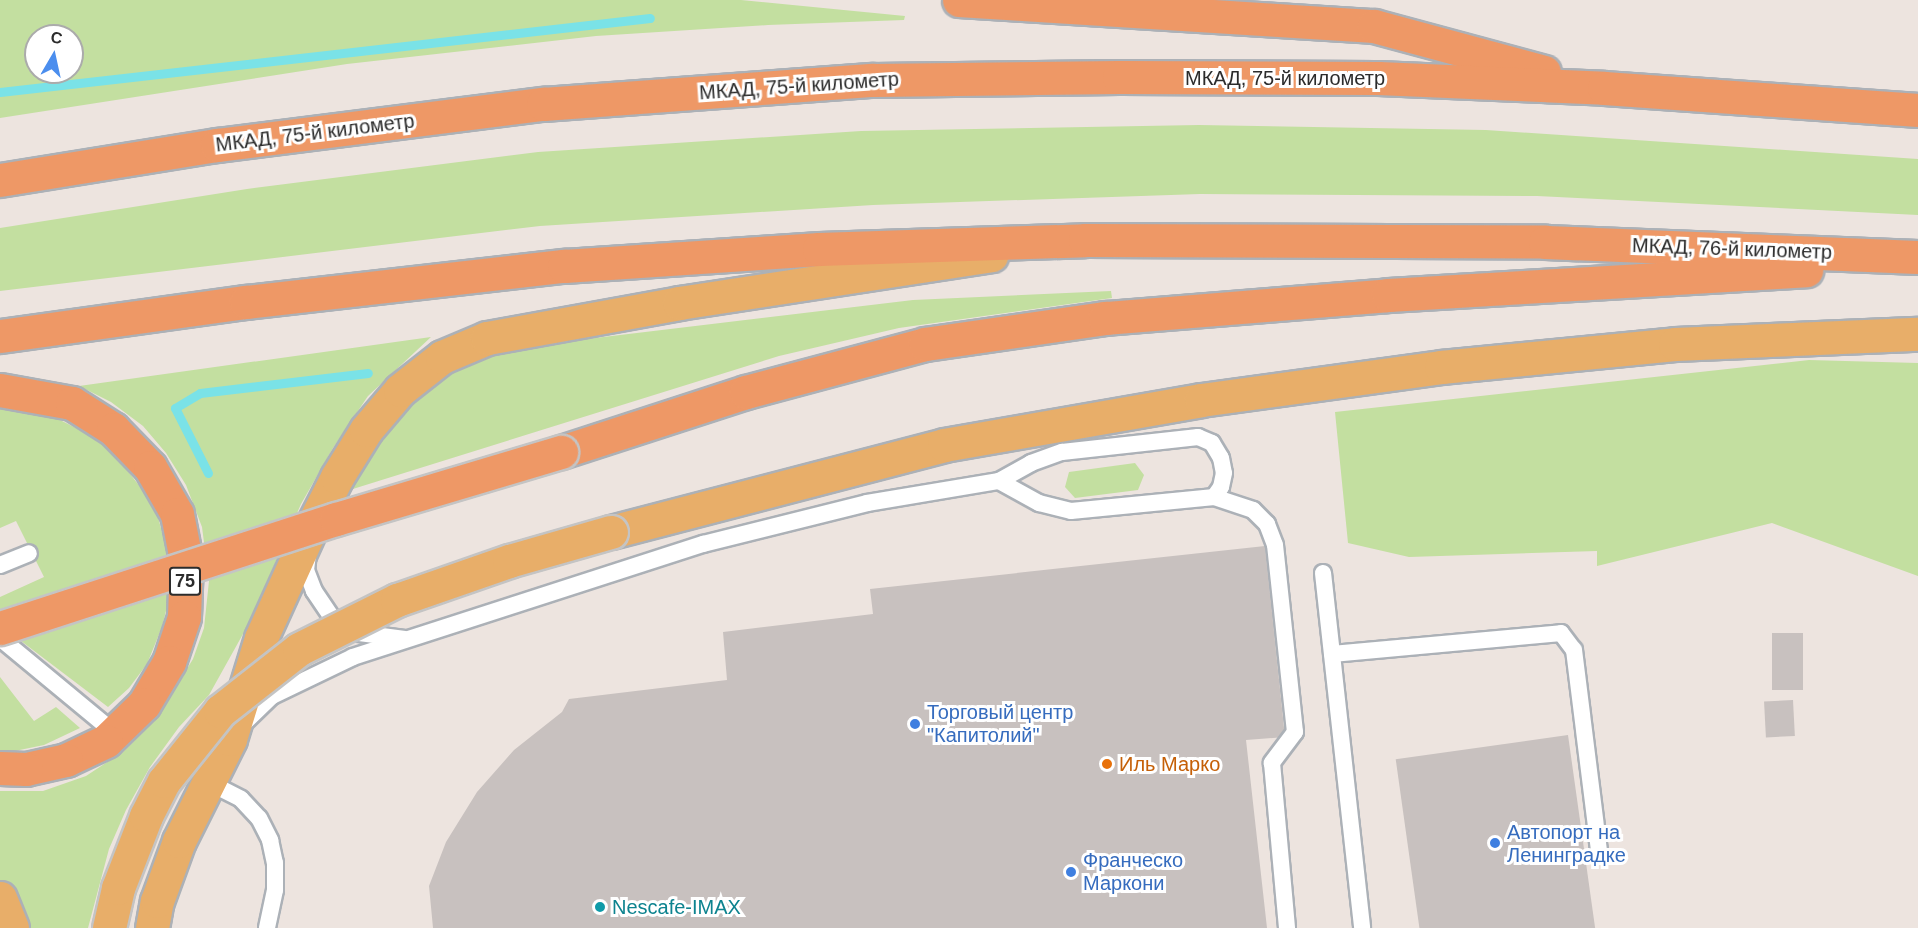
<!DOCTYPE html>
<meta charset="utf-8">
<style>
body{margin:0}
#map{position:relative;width:1918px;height:928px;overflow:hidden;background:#ede4df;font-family:Arial,sans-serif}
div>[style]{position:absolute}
.green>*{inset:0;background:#c3dfa0}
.stream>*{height:9px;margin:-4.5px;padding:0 4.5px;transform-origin:4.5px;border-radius:4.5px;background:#7ae2e7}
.building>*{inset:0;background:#c8c1bf;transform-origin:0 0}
.roads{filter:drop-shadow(2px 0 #acb1b7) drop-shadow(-2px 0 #acb1b7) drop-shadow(0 2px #acb1b7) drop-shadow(0 -2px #acb1b7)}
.service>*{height:16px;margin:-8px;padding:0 8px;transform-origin:8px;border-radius:8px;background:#fff}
.primary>*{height:33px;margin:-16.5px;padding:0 16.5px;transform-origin:16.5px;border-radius:16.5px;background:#e8ae69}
.trunk>*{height:33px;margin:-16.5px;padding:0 16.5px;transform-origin:16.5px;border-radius:16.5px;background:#ee9866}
.bridges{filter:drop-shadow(2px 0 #c4c4c4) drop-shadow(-2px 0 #c4c4c4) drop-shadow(0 2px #c4c4c4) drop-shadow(0 -2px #c4c4c4)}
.primary-bridge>*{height:33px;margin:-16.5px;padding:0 16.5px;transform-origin:16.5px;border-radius:16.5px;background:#e8ae69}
.trunk-bridge>*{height:33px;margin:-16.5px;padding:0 16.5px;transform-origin:16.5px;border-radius:16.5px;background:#ee9866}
.dots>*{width:16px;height:16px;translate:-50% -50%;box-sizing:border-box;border:3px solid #fff;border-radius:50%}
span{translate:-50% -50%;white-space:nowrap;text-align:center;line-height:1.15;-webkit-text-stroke:6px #fff;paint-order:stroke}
.shield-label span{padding:2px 4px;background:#fff;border:2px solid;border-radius:4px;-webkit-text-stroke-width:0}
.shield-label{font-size:18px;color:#2c2c2c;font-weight:700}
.street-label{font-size:20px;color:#2c2c2c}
.shop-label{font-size:20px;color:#366cbe}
.left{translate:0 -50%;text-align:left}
.food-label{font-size:20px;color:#c56008}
.culture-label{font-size:20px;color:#0d838f}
.north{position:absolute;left:24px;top:24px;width:60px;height:60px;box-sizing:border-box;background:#fff;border:2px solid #ababab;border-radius:50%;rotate:9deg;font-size:16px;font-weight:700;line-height:24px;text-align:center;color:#2c2c2c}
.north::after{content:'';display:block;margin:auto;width:21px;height:27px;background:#4b8eee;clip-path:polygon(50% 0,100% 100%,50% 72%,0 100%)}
</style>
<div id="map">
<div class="green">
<i style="clip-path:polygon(evenodd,0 0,741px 0,905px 16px,904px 20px,768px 25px,596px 36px,347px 64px,0 118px,0 0,36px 36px,72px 36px,72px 72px,36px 72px,36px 36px)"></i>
<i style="clip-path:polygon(1199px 125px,1486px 130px,1918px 159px,1918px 215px,1537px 196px,1200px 194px,873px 205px,540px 226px,0 291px,0 228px,247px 189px,538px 152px,861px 131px)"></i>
<i style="clip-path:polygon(1111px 291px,1112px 298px,899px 328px,779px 356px,340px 493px,376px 435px,423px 388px,464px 363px,520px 347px,913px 300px)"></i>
<i style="clip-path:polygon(431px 337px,368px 396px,333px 448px,301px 504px,248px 625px,209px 695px,179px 727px,150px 767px,126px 810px,109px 849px,88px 928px,0 928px,0 791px,43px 791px,86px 776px,124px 751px,149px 726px,170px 696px,193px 659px,204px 628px,209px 581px,202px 527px,186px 485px,166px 453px,143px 426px,111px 402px,79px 386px)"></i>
<i style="clip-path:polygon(1809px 360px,1918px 363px,1918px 576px,1772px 523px,1597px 566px,1597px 551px,1409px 557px,1348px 543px,1335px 412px)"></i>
<i style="clip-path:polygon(0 404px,56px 418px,88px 434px,113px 452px,155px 506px,166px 547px,170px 583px,168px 603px,162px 627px,147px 664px,129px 688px,108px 707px,0 625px,0 597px,44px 577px,16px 521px,0 528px)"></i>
<i style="clip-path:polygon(1135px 463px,1144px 475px,1138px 490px,1075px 498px,1065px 487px,1069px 472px)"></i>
<i style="clip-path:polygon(0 677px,34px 721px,56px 707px,80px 728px,44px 745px,0 754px)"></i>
</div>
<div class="stream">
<i style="left:0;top:92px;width:654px;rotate:-6.49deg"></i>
<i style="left:208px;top:473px;width:73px;rotate:-116.9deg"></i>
<i style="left:175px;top:408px;width:29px;rotate:-31deg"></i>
<i style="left:200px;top:393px;width:169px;rotate:-6.8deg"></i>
</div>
<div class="building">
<i style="clip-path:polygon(1265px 546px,1285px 737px,1246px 740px,1267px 928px,433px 928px,429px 886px,446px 842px,477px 792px,514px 750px,562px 712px,569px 699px,727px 680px,723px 632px,873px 614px,870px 589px)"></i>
<i style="left:1772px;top:633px;width:31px;height:57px"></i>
<i style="left:1793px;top:700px;width:36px;height:29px;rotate:87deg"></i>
<i style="left:1568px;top:735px;width:195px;height:174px;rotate:82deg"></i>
</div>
<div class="roads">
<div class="service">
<i style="left:999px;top:481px;width:46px;rotate:28.8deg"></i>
<i style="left:1039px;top:503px;width:33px;rotate:14deg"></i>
<i style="left:1071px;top:511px;width:144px;rotate:-5.6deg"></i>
<i style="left:1214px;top:497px;width:41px;rotate:18.4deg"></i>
<i style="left:1253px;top:510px;width:20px;rotate:45deg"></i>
<i style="left:1267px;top:524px;width:22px;rotate:69deg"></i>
<i style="left:1275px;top:545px;width:188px;rotate:83.9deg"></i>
<i style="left:1295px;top:732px;width:39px;rotate:127deg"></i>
<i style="left:1272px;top:763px;width:166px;rotate:84.8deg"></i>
<i style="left:308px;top:554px;width:16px;rotate:97deg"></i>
<i style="left:306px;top:570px;width:22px;rotate:69deg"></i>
<i style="left:314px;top:591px;width:32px;rotate:56deg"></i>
<i style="left:332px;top:618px;width:31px;rotate:29deg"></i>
<i style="left:359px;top:633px;width:46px;rotate:7.4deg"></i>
<i style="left:0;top:565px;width:31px;rotate:-22deg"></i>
<i style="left:1323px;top:573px;width:357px;rotate:83.7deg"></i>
<i style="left:0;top:638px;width:149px;rotate:39.6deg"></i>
<i style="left:1332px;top:654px;width:230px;rotate:-5.2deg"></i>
<i style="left:1561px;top:633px;width:21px;rotate:53deg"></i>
<i style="left:1574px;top:650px;width:203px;rotate:82.9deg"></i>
<i style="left:242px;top:725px;width:42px;rotate:-44deg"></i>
<i style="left:272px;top:696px;width:90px;rotate:-25.7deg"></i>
<i style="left:353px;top:657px;width:368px;rotate:-17.9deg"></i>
<i style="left:703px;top:544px;width:169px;rotate:-14deg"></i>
<i style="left:867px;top:503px;width:134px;rotate:-9.5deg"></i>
<i style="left:999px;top:481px;width:37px;rotate:-29deg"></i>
<i style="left:1031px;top:463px;width:33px;rotate:-20deg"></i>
<i style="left:1062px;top:452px;width:137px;rotate:-6.3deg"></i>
<i style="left:1198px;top:437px;width:15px;rotate:23deg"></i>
<i style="left:1212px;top:443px;width:17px;rotate:59deg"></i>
<i style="left:1221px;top:458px;width:15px;rotate:79deg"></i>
<i style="left:1224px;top:473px;width:14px;rotate:102deg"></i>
<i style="left:1221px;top:487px;width:12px;rotate:125deg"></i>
<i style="left:206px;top:781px;width:39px;rotate:27deg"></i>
<i style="left:241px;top:799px;width:26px;rotate:47deg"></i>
<i style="left:259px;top:818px;width:25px;rotate:63deg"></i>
<i style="left:270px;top:840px;width:24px;rotate:78deg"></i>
<i style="left:275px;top:863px;width:27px;rotate:90deg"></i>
<i style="left:275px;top:890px;width:39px;rotate:102deg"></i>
</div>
<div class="primary">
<i style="left:611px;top:532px;width:344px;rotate:-14.6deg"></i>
<i style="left:944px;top:445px;width:261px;rotate:-9.9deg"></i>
<i style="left:1201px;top:400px;width:242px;rotate:-7.8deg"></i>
<i style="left:1441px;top:367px;width:235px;rotate:-5.6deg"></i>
<i style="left:1675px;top:344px;width:243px;rotate:-2.4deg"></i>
<i style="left:0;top:898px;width:32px;rotate:68deg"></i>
<i style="left:152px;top:928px;width:27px;rotate:-80deg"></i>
<i style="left:157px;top:901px;width:64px;rotate:-69.9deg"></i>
<i style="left:179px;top:841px;width:114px;rotate:-63.4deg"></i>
<i style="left:230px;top:739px;width:106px;rotate:-72.9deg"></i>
<i style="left:261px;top:638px;width:119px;rotate:-65.6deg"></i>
<i style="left:310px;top:530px;width:59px;rotate:-63deg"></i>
<i style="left:337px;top:477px;width:55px;rotate:-58.3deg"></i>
<i style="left:366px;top:430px;width:52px;rotate:-49.6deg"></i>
<i style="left:400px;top:390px;width:53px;rotate:-38.2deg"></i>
<i style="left:442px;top:357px;width:49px;rotate:-22.9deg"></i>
<i style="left:487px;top:338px;width:195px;rotate:-10.3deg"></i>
<i style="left:679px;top:303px;width:316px;rotate:-8.7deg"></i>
</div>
<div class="trunk">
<i style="left:959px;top:0;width:416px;rotate:3.6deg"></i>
<i style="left:1374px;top:26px;width:176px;rotate:15.1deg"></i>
<i style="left:0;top:180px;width:220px;rotate:-9.2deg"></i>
<i style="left:217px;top:145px;width:329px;rotate:-7.2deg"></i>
<i style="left:543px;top:104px;width:331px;rotate:-4.2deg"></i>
<i style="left:873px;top:80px;width:246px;rotate:-0.7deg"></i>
<i style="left:1119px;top:77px;width:259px;rotate:0.2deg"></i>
<i style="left:1378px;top:78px;width:226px;rotate:2.5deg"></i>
<i style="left:1604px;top:88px;width:315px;rotate:4deg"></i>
<i style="left:0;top:336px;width:248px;rotate:-7.9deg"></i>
<i style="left:246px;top:302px;width:320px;rotate:-6.5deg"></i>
<i style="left:564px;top:266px;width:256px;rotate:-3.8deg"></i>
<i style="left:819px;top:249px;width:266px;rotate:-1.9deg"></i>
<i style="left:1085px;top:240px;width:460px;rotate:0.2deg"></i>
<i style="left:1545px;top:242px;width:373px;rotate:2.3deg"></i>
<i style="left:0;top:390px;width:73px;rotate:10.2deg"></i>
<i style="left:72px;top:403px;width:49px;rotate:32.4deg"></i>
<i style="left:113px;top:429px;width:53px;rotate:45.8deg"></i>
<i style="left:150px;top:467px;width:54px;rotate:60.1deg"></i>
<i style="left:177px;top:514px;width:47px;rotate:78.9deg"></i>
<i style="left:186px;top:560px;width:57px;rotate:92deg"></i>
<i style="left:184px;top:617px;width:47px;rotate:108.4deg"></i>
<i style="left:169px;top:662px;width:49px;rotate:120.8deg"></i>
<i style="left:144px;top:704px;width:53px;rotate:135.8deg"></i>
<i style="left:106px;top:741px;width:44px;rotate:154.6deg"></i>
<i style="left:66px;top:760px;width:41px;rotate:167.3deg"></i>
<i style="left:26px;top:769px;width:26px;rotate:-178deg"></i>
<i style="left:561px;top:452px;width:194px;rotate:-18deg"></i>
<i style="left:746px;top:392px;width:185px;rotate:-15deg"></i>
<i style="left:925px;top:344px;width:182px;rotate:-8.2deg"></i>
<i style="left:1105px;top:318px;width:284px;rotate:-4.6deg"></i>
<i style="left:1388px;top:295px;width:419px;rotate:-3.4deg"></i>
</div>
</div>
<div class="bridges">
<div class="primary-bridge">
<i style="left:109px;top:928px;width:41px;rotate:-77.3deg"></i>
<i style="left:118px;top:888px;width:77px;rotate:-68.7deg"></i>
<i style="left:146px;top:816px;width:39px;rotate:-63deg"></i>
<i style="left:164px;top:781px;width:90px;rotate:-51.3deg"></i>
<i style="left:220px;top:711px;width:100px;rotate:-38.1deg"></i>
<i style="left:299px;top:649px;width:110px;rotate:-26.6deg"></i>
<i style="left:397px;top:600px;width:119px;rotate:-19.2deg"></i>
<i style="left:509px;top:561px;width:106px;rotate:-15.9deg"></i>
</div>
<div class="trunk-bridge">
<i style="left:0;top:628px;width:353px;rotate:-18deg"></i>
<i style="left:336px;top:519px;width:235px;rotate:-16.6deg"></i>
</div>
</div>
<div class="dots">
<i style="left:915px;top:724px;background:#3f7fe0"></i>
<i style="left:1107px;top:764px;background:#e8710a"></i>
<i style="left:1495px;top:843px;background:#3f7fe0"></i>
<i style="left:1071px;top:872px;background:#3f7fe0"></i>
<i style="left:600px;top:907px;background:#0f9aa8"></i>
</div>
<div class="shield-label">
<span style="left:185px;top:581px">75</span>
</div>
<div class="street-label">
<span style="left:1285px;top:78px">МКАД, 75-й километр</span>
<span style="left:799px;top:86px;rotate:-4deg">МКАД, 75-й километр</span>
<span style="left:315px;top:133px;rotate:-7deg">МКАД, 75-й километр</span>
<span style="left:1732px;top:249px;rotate:2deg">МКАД, 76-й километр</span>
</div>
<div class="shop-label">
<span class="left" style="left:927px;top:724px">Торговый центр<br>"Капитолий"</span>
<span class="left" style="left:1507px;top:844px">Автопорт на<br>Ленинградке</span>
<span class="left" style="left:1083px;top:872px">Франческо<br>Маркони</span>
</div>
<div class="food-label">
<span class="left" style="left:1119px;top:764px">Иль Марко</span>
</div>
<div class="culture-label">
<span class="left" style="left:612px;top:907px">Nescafe-IMAX</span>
</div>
<div class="north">С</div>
</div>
